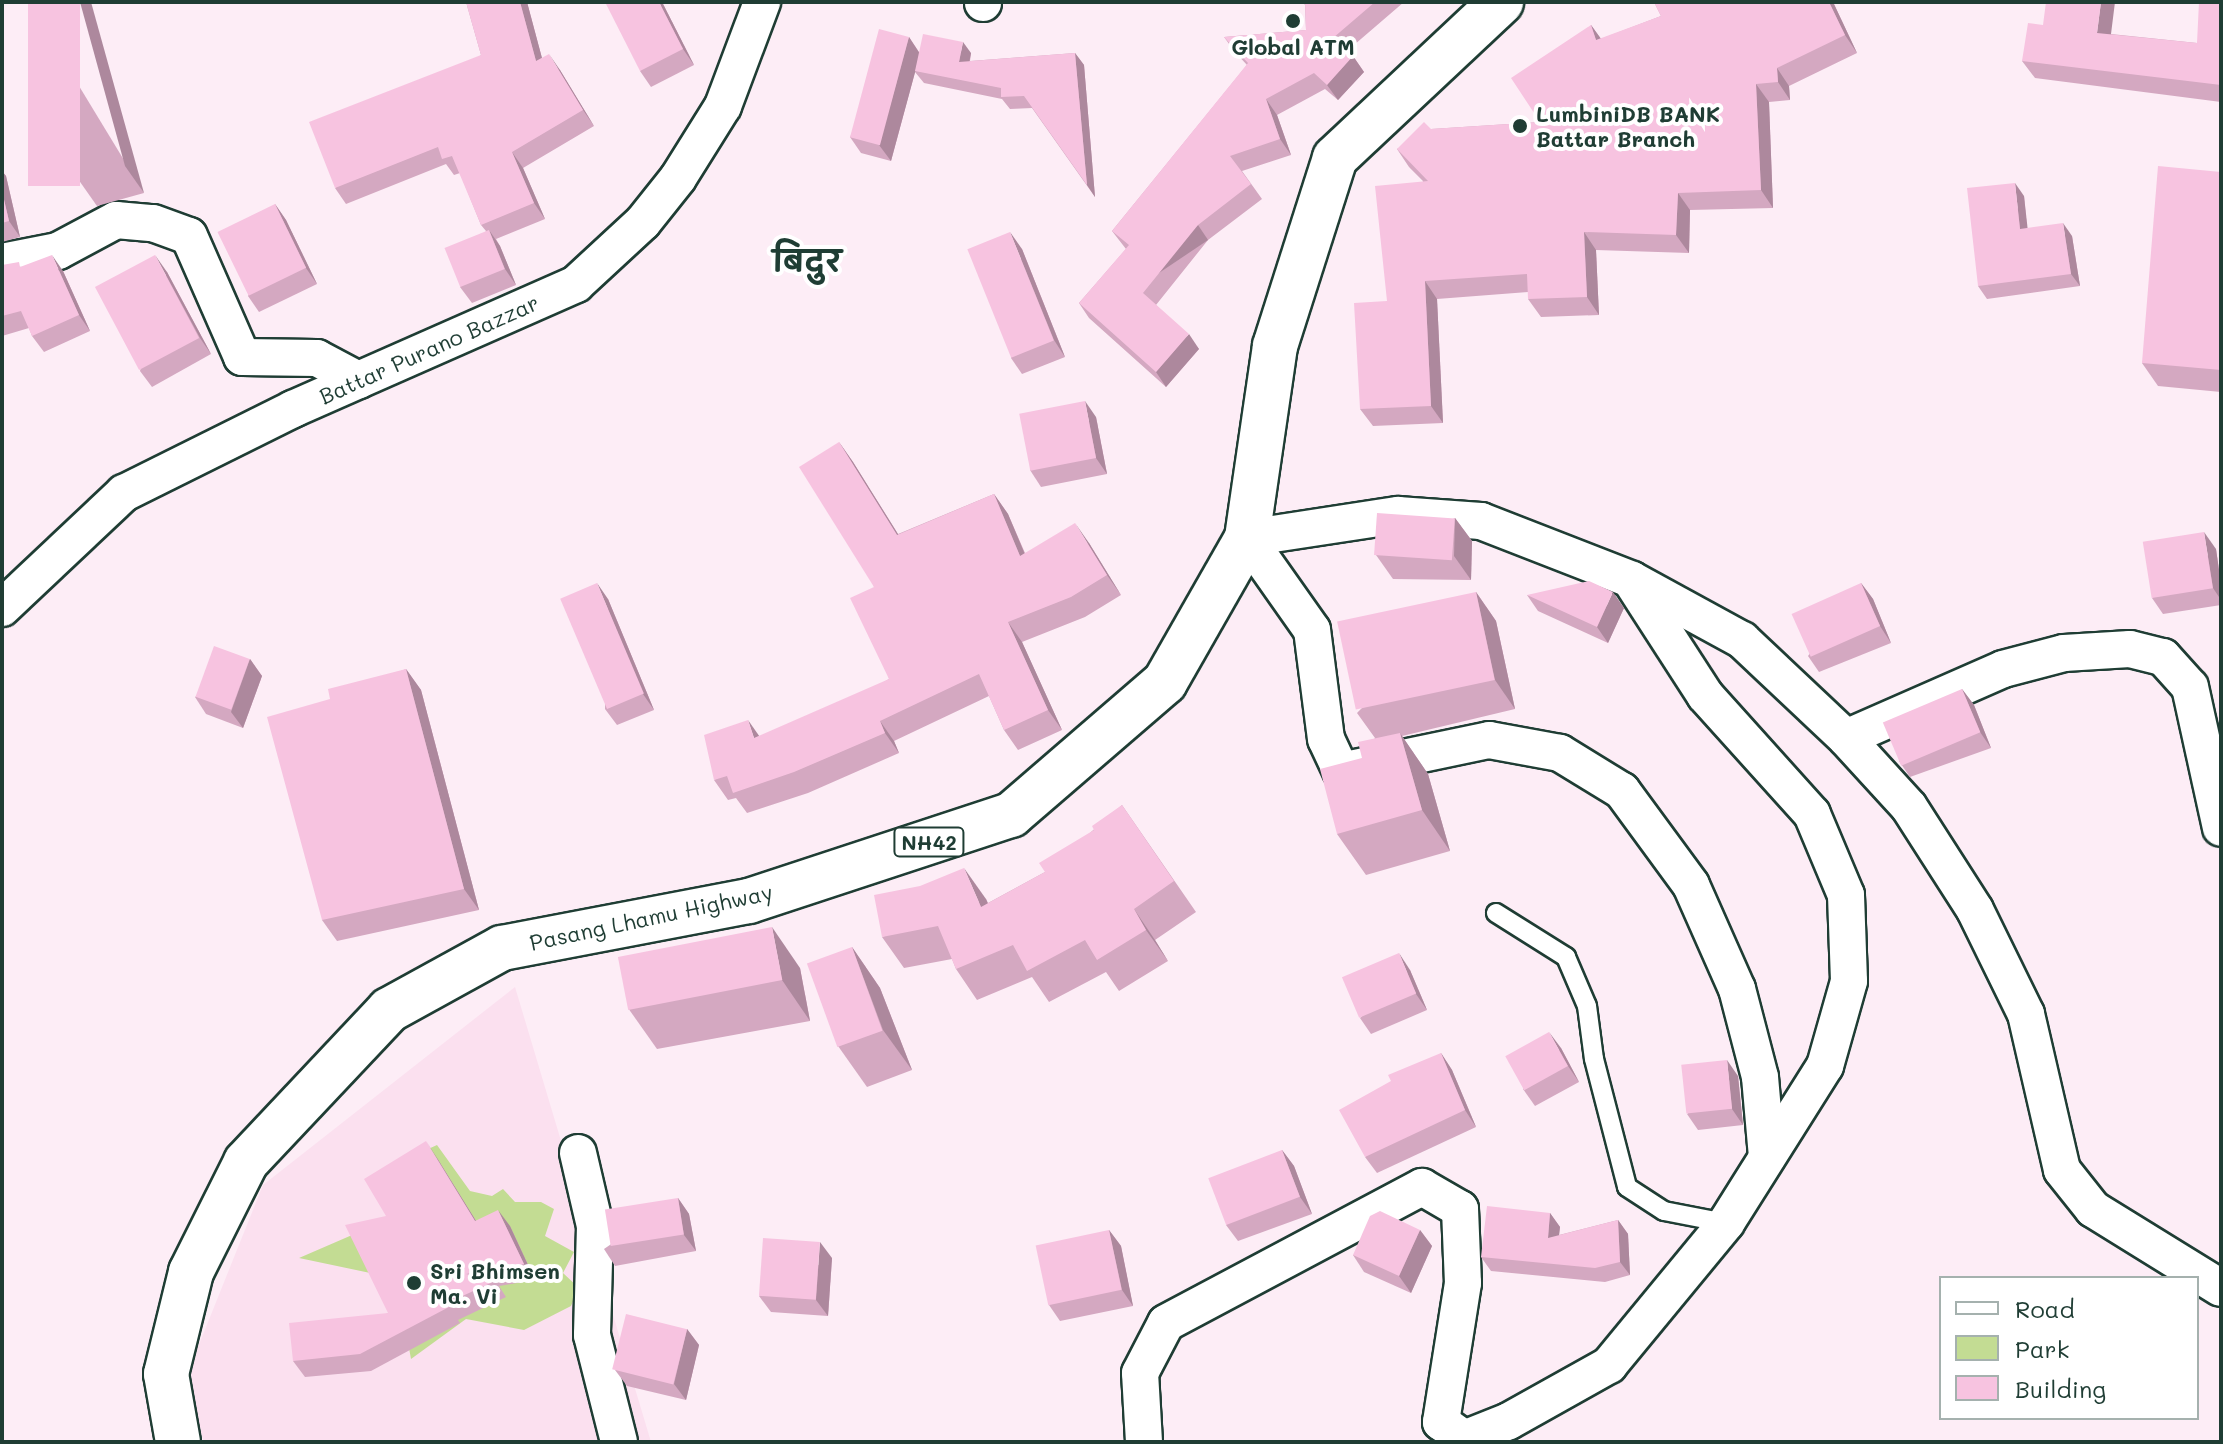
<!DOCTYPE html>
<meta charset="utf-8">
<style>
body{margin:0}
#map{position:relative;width:2223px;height:1444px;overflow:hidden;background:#fdedf6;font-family:Mali,"Playpen Sans Deva",sans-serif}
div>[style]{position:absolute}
.built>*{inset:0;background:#fbe0ef}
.green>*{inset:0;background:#c3dc93}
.roads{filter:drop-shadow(2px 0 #1f3d34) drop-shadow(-2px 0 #1f3d34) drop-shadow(0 2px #1f3d34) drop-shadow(0 -2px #1f3d34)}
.service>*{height:18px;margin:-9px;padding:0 9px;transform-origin:9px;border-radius:9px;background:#fff}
.minor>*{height:36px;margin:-18px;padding:0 18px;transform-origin:18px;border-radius:18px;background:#fff}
.primary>*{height:44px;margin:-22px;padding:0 22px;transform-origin:22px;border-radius:22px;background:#fff}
.wall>*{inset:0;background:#d4a8c1}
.shaded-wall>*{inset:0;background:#ad889d;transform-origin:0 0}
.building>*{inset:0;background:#f7c3e0;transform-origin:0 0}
.dots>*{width:22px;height:22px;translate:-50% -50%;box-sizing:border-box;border:4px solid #fff;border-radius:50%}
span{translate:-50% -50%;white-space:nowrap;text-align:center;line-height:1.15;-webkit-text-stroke:8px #fff;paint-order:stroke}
.shield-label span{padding:2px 6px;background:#fff;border:2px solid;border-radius:6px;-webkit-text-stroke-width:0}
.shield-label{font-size:20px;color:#1f3d34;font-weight:700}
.poi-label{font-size:22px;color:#1f3d34;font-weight:700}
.left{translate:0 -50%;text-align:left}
.street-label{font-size:22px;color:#1f3d34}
.district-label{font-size:30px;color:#1f3d34;font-weight:700}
.frame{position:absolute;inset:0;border:4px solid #1f3d34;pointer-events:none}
.legend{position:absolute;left:1939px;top:1276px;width:260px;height:144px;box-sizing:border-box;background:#fff;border:2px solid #a5b1ae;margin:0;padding:10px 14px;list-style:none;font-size:24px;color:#1f3d34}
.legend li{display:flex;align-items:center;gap:16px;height:40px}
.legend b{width:40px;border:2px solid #a5b1ae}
</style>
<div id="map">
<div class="built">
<i style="clip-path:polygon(515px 987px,651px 1442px,204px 1442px,184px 1382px,263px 1185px)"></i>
</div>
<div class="green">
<i style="clip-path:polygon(437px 1145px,470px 1191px,492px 1196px,503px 1189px,515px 1202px,541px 1202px,554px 1209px,545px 1236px,574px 1252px,563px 1273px,579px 1288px,571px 1306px,524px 1330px,466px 1319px,411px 1359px,405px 1326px,375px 1274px,299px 1258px,396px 1216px,404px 1160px)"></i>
</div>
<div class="roads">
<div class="service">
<i style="left:1496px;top:913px;width:83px;rotate:32.2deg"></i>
<i style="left:1566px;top:957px;width:53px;rotate:66.8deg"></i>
<i style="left:1587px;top:1006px;width:53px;rotate:82.5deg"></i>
<i style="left:1594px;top:1059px;width:132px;rotate:75.5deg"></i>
<i style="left:1627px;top:1187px;width:44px;rotate:33deg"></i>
<i style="left:1664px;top:1211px;width:63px;rotate:11deg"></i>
</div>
<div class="minor">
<i style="left:983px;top:3px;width:1px;rotate:-90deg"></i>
<i style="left:2px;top:262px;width:57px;rotate:-11.1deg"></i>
<i style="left:58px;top:251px;width:66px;rotate:-28.1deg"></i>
<i style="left:116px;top:220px;width:37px;rotate:5deg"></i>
<i style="left:153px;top:223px;width:38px;rotate:20deg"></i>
<i style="left:189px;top:236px;width:132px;rotate:66.3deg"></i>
<i style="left:242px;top:357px;width:75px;rotate:0.8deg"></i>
<i style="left:317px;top:358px;width:47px;rotate:28.2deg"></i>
<i style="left:2px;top:608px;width:168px;rotate:-43.3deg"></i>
<i style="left:124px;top:493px;width:189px;rotate:-26.4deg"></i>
<i style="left:293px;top:409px;width:309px;rotate:-23.8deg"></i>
<i style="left:576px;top:284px;width:91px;rotate:-42.8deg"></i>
<i style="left:643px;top:222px;width:56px;rotate:-51.5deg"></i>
<i style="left:678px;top:178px;width:85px;rotate:-58deg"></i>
<i style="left:723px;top:106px;width:111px;rotate:-69.4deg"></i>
<i style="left:1846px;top:738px;width:171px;rotate:-23.7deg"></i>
<i style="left:2003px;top:669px;width:63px;rotate:-14.7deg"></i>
<i style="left:2064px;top:653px;width:66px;rotate:-3.5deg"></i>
<i style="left:2130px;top:649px;width:34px;rotate:14deg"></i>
<i style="left:2163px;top:657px;width:40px;rotate:48deg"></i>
<i style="left:2190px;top:687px;width:144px;rotate:77.6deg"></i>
<i style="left:578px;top:1153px;width:75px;rotate:76.9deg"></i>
<i style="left:595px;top:1226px;width:109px;rotate:91.6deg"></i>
<i style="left:592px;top:1335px;width:110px;rotate:75.8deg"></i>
<i style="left:1767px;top:1157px;width:80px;rotate:-95deg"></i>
<i style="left:1760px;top:1077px;width:91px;rotate:-104.6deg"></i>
<i style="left:1737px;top:989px;width:114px;rotate:-113.9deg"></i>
<i style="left:1691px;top:885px;width:117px;rotate:-126.3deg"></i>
<i style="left:1622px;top:791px;width:73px;rotate:-148.5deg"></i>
<i style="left:1560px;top:753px;width:72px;rotate:-169.6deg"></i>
<i style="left:1489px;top:740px;width:151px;rotate:168.2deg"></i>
<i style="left:1341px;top:771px;width:35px;rotate:-115deg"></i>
<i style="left:1326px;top:739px;width:110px;rotate:-97.3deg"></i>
<i style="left:1312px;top:630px;width:113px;rotate:-125.2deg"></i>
<i style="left:1247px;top:538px;width:153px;rotate:-8.7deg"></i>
<i style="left:1398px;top:515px;width:83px;rotate:4.1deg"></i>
<i style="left:1481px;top:521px;width:162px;rotate:21.3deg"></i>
<i style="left:1632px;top:580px;width:125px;rotate:28.6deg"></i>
<i style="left:1742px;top:640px;width:143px;rotate:43.3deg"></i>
<i style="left:1846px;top:738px;width:93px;rotate:47.6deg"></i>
<i style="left:1909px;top:807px;width:122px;rotate:57.3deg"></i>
<i style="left:1975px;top:910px;width:116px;rotate:63.9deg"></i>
<i style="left:2026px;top:1014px;width:160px;rotate:77deg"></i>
<i style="left:2062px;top:1170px;width:50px;rotate:51.5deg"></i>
<i style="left:2093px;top:1209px;width:150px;rotate:31.7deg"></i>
<i style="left:1144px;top:1442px;width:69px;rotate:-93.3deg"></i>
<i style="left:1140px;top:1373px;width:56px;rotate:-62.5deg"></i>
<i style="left:1166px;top:1323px;width:290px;rotate:-28deg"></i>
<i style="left:1422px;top:1187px;width:44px;rotate:30.1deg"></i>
<i style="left:1460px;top:1209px;width:74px;rotate:87.7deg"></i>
<i style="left:1463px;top:1283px;width:141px;rotate:99deg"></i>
<i style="left:1441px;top:1422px;width:29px;rotate:36deg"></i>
<i style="left:1464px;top:1439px;width:48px;rotate:-21.8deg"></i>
<i style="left:1509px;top:1421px;width:115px;rotate:-29.2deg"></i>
<i style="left:1609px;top:1365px;width:184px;rotate:-50.5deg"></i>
<i style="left:1726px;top:1223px;width:186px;rotate:-57.8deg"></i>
<i style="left:1825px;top:1066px;width:88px;rotate:-74.2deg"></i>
<i style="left:1849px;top:981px;width:86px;rotate:-92deg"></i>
<i style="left:1846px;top:895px;width:88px;rotate:-112.8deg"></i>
<i style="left:1812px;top:814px;width:160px;rotate:-132deg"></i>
<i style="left:1705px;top:695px;width:135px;rotate:-122.9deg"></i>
</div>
<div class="primary">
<i style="left:178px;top:1442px;width:69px;rotate:-100deg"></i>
<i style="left:166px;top:1374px;width:105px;rotate:-76.2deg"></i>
<i style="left:191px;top:1272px;width:123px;rotate:-63.4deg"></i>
<i style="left:246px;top:1162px;width:209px;rotate:-46.7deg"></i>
<i style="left:389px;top:1010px;width:129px;rotate:-28.8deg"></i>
<i style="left:502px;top:948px;width:251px;rotate:-10.8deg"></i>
<i style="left:749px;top:901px;width:276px;rotate:-18.2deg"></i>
<i style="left:1011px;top:815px;width:203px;rotate:-40.8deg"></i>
<i style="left:1165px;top:682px;width:166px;rotate:-60.3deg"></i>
<i style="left:1247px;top:538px;width:194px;rotate:-81.7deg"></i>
<i style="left:1275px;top:346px;width:197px;rotate:-72.3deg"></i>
<i style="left:1335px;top:158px;width:228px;rotate:-43.2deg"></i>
</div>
</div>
<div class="wall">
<i style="clip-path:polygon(28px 2px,144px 193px,97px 206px,78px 179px)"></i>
<i style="clip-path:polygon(466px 2px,527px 2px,542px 58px,560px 70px,594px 126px,523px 168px,545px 219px,496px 239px,500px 246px,516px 285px,472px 303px,460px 287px,486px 231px,481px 225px,460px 173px,454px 175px,446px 164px,346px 204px,335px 188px,481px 55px)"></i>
<i style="clip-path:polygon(662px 2px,694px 65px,651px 87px,640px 71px)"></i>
<i style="clip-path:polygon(1303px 2px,1404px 2px,1347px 51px,1353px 56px,1364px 72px,1338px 100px,1325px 89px,1277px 115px,1291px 155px,1242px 171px,1262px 199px,1208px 240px,1156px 305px,1199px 349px,1166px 387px,1089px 318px,1079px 303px,1126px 249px,1112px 231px,1247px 65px,1235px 52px,1224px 37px,1306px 30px,1305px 5px)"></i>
<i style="clip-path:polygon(1654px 2px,1833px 2px,1857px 53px,1789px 86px,1790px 100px,1769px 102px,1773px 208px,1690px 210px,1689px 253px,1596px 250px,1599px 315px,1541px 317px,1528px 299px,1528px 292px,1437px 299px,1443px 423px,1373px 426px,1360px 409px,1387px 301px,1423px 181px,1409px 167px,1397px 149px,1431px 129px,1540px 122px,1591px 25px,1601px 39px,1661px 16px)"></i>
<i style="clip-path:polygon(2221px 2px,2221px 102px,2035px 78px,2022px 61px,2043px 25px,2111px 34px,2197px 43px)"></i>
<i style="clip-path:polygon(909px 37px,919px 52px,971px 53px,970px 61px,1075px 53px,1084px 65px,1095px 197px,1032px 108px,1010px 109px,1002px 99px,924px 83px,915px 72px,891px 161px,861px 153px,850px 137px)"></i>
<i style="clip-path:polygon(2px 171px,6px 176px,20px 237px,2px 242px)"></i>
<i style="clip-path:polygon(2221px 172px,2221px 392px,2158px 386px,2142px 363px)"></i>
<i style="clip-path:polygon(2024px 196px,2027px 228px,2072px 236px,2080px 286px,1987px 299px,1978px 286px)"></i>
<i style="clip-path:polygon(275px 204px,286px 220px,317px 284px,259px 312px,248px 296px)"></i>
<i style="clip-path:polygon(1022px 249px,1065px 357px,1022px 374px,1011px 358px)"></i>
<i style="clip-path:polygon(2px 265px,63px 271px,90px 331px,44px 352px,32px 336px,29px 328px,2px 336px)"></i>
<i style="clip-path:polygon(167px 272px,211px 354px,152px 387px,140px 371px)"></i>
<i style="clip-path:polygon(1096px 417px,1107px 474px,1041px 487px,1030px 470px)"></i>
<i style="clip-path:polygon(839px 442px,853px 462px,898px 534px,994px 494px,1008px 514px,1025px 553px,1089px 543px,1121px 595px,1085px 617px,1022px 642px,1062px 730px,1018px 750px,1004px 730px,989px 696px,894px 741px,899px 753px,808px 793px,747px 813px,736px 798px,728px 800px,714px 780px,889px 679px,874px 587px)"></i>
<i style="clip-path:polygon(1455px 518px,1472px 541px,1471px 580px,1393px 579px,1376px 555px)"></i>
<i style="clip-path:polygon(2216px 549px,2221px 584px,2221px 605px,2163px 614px,2152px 598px)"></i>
<i style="clip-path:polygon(1861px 583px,1873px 599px,1891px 643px,1819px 672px,1808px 656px)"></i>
<i style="clip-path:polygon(1476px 592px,1496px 621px,1515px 709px,1402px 736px,1428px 774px,1450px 851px,1366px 875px,1337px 834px,1362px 758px,1375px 738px,1357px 713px)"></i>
<i style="clip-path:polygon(1527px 595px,1624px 608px,1608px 643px,1538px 611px)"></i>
<i style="clip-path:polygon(608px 599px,654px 710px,617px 725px,605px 709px)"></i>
<i style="clip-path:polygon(250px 659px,262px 676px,243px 728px,206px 714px,195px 697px)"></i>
<i style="clip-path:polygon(406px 669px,421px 690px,479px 910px,337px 941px,322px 920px,330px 699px)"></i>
<i style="clip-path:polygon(1962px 689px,1974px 705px,1991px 748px,1910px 777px,1899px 761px)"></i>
<i style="clip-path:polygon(1122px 805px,1196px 912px,1155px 940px,1168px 961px,1119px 991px,1106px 972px,1049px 1002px,1032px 977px,977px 1000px,956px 969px,952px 959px,904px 968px,882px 937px,986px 899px,988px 903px,1045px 872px)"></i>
<i style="clip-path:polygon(852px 947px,880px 988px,912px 1070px,867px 1087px,838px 1046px)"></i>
<i style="clip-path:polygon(800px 968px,810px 1021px,657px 1049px,628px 1008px)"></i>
<i style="clip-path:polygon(1410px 970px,1427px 1010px,1371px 1034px,1360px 1018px)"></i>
<i style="clip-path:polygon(1561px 1048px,1579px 1082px,1535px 1106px,1523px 1089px)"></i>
<i style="clip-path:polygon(1441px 1053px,1452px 1070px,1476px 1127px,1377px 1173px,1365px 1157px)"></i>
<i style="clip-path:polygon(1738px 1076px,1743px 1125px,1698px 1130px,1687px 1114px)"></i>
<i style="clip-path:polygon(1282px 1150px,1294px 1166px,1312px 1214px,1238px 1241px,1226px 1225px)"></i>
<i style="clip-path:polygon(437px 1158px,476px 1221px,510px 1226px,535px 1280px,499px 1286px,506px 1297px,458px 1320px,460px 1323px,371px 1371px,305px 1377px,293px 1361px,388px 1313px,386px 1216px)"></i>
<i style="clip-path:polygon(678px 1198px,689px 1214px,696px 1251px,615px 1266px,604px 1249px)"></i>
<i style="clip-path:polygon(1550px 1213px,1560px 1227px,1559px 1235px,1618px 1220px,1628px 1234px,1630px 1275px,1605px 1282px,1491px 1271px,1481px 1257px)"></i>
<i style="clip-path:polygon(1109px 1230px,1121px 1246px,1133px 1306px,1060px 1321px,1049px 1305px)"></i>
<i style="clip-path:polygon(1420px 1230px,1432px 1246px,1411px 1293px,1364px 1272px,1353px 1255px)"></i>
<i style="clip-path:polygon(832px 1258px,828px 1316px,771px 1312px,759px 1296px)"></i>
<i style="clip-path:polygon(687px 1329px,699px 1345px,686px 1400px,627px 1386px,615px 1370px)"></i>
</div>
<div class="shaded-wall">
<i style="clip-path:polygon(80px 2px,91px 2px,144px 193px,125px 166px)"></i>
<i style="clip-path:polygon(520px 2px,527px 2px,547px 77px,536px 61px)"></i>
<i style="clip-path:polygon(659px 2px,662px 2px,694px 65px,683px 49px)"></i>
<i style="clip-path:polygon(1829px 2px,1833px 2px,1857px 53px,1845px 35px)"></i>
<i style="clip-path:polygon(2101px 2px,2115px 2px,2109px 50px,2097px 33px)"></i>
<i style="clip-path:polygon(1591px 25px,1604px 43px,1596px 40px)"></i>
<i style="clip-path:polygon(909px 37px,920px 54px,891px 161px,879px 145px)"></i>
<i style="clip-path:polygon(963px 42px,971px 53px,967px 74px,959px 62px)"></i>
<i style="clip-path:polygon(1075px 53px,1084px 65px,1095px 197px,1087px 185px)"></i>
<i style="clip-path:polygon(549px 54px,560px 70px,594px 126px,583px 110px)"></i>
<i style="clip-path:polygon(1353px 56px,1364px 72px,1338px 100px,1327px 85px)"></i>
<i style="clip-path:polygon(1777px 68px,1789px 86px,1790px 100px,1778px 82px)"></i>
<i style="clip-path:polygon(1756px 84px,1769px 102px,1773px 208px,1761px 190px)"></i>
<i style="clip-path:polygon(1266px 99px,1277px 115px,1291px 155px,1280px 139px)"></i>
<i style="clip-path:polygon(512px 152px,523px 168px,545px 219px,534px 203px)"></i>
<i style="clip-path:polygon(2px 171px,6px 176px,20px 237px,9px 221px,2px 191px)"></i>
<i style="clip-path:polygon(2015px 183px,2024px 196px,2029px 241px,2020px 229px)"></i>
<i style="clip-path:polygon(1678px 193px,1690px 210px,1689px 253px,1676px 235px)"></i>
<i style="clip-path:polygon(275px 204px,286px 220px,317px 284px,306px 268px)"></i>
<i style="clip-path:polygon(2063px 223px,2072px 236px,2080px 286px,2071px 274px)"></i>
<i style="left:1198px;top:225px;width:18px;height:87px;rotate:56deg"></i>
<i style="clip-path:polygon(489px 230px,500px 246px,516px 285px,505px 269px)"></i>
<i style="clip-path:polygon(1010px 232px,1022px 249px,1065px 357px,1054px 340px)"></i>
<i style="clip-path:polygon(1584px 232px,1596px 250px,1599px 315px,1587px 297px)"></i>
<i style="clip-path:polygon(52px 255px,63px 271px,90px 331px,79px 315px)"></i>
<i style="clip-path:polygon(155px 255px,167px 272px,211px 354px,200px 338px)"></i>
<i style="clip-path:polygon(1425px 281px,1437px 299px,1443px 423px,1431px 406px)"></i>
<i style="clip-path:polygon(1189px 334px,1199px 349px,1166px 387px,1156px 372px)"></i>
<i style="clip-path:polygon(1085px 401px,1096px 417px,1107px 474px,1096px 458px)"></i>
<i style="clip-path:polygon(839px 442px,853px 462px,911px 555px,897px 535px)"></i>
<i style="clip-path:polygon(994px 494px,1008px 514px,1034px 576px,1020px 556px)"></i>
<i style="clip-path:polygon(1455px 518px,1472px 541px,1471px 580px,1454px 556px)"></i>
<i style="clip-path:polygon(1075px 523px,1089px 543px,1121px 595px,1107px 575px)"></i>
<i style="clip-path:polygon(2204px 532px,2216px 549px,2221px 584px,2221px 600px,2213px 588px)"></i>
<i style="clip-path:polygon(597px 583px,608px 599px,654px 710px,643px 694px)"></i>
<i style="clip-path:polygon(1861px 583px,1873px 599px,1891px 643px,1880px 626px)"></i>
<i style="clip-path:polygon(1476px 592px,1496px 621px,1515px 709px,1495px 680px)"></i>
<i style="clip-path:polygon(1613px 592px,1624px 608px,1608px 643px,1597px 627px)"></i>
<i style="clip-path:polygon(1008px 622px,1022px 642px,1062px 730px,1048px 710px)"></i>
<i style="clip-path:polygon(250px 659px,262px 676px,243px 728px,231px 712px)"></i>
<i style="clip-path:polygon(406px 669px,421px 690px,479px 910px,464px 889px)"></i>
<i style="clip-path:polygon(1962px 689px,1974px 705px,1991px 748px,1980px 732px)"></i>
<i style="clip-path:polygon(748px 720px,762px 740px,754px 738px)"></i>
<i style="clip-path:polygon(880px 721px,894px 741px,899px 753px,885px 733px)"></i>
<i style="clip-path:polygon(1400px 733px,1428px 774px,1450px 851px,1422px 810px)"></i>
<i style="clip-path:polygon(964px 868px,986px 899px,1002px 938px,981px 907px)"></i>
<i style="clip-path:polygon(1134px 909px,1155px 940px,1168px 961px,1146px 930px)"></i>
<i style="clip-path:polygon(772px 927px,800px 968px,810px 1021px,782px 980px)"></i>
<i style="clip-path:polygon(852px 947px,880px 988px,912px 1070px,883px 1030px)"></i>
<i style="clip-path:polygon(1399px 953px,1410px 970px,1427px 1010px,1416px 994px)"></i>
<i style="clip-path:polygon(1549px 1032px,1561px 1048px,1579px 1082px,1568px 1066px)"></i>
<i style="clip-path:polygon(1441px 1053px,1452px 1070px,1476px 1127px,1465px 1110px)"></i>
<i style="clip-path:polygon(1727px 1060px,1738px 1076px,1743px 1125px,1732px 1109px)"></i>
<i style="clip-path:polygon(426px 1141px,437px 1158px,486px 1237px,475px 1221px)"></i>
<i style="clip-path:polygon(1282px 1150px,1294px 1166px,1312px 1214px,1300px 1197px)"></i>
<i style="clip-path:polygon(678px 1198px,689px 1214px,696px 1251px,684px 1235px)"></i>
<i style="clip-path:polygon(498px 1210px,510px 1226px,535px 1280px,524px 1264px)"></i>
<i style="clip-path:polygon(1550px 1213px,1560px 1227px,1557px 1252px,1548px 1238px)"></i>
<i style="clip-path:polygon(1618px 1220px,1628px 1234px,1630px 1275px,1620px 1262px)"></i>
<i style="clip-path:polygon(1109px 1230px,1121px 1246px,1133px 1306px,1122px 1290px)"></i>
<i style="clip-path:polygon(1420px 1230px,1432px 1246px,1411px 1293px,1399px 1276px)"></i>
<i style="clip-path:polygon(820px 1242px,832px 1258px,828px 1316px,816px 1300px)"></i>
<i style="clip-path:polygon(687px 1329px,699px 1345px,686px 1400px,674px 1384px)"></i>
</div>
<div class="building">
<i style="left:28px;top:2px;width:52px;height:184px"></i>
<i style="clip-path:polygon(466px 2px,520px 2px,536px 61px,549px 54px,583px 110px,512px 152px,534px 203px,481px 225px,452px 156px,442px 159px,438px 147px,335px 188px,309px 122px,481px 55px)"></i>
<i style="clip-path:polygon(605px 2px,659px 2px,683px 49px,640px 71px)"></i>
<i style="clip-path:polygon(1305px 2px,1375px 2px,1333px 38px,1353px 56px,1327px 85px,1314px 73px,1266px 99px,1280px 139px,1230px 156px,1251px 184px,1198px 225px,1143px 293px,1189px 334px,1156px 372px,1079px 303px,1129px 245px,1112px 231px,1248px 63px,1224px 37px,1306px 30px)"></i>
<i style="clip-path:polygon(1654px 2px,1829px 2px,1845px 35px,1777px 68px,1778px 82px,1756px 84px,1761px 190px,1678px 193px,1676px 235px,1584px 232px,1587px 297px,1528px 299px,1527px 274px,1425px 281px,1431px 406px,1360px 409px,1354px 303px,1387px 301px,1375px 186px,1428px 181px,1397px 149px,1424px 122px,1431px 129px,1540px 122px,1511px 78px,1591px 25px,1596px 40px,1661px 16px)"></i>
<i style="clip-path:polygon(2046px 2px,2101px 2px,2097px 33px,2197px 43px,2199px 2px,2221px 2px,2221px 85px,2022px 61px,2028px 23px,2043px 25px)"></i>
<i style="left:879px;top:29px;width:31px;height:112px;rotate:15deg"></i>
<i style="clip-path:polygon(923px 34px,963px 42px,959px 62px,1075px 53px,1087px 185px,1024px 96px,1001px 97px,1001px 88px,915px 71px)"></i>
<i style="clip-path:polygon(2158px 166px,2221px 172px,2221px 370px,2142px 363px)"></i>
<i style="clip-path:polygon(2015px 183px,2020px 229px,2063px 223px,2071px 274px,1978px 286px,1967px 188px)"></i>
<i style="clip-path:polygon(2px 191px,9px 221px,2px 223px)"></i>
<i style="left:275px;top:204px;width:71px;height:64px;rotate:64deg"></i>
<i style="left:489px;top:230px;width:42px;height:48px;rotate:68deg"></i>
<i style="left:1010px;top:232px;width:117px;height:46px;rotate:68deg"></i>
<i style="clip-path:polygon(52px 255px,79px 315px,32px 336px,21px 311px,2px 316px,2px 265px,19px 262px,20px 267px)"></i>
<i style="left:155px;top:255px;width:94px;height:68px;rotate:62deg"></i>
<i style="left:1085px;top:401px;width:58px;height:67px;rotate:79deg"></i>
<i style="clip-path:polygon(839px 442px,897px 535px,994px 494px,1020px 556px,1075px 523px,1107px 575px,1071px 597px,1008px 622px,1048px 710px,1004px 730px,979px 674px,880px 721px,885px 733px,794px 772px,733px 793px,727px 776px,714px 780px,704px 735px,748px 720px,754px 738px,889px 679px,850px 598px,874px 587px,799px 467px)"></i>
<i style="left:1377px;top:513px;width:78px;height:42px;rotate:4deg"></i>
<i style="left:2204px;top:532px;width:57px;height:62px;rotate:81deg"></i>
<i style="clip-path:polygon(1589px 581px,1613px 592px,1597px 627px,1527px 595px)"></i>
<i style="left:597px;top:583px;width:120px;height:40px;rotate:67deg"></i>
<i style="left:1861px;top:583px;width:47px;height:76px;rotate:66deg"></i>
<i style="left:1476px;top:592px;width:90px;height:142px;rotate:78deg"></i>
<i style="left:214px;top:646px;width:38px;height:54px;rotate:20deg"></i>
<i style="clip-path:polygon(406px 669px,464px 889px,322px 920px,267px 717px,330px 699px,328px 689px)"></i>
<i style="left:1962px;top:689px;width:47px;height:86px;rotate:67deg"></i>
<i style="clip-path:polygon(1400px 733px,1422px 810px,1337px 834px,1320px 769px,1362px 758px,1358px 742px)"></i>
<i style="clip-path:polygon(1122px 805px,1174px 881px,1134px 909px,1146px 930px,1097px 960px,1085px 940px,1027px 971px,1013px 945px,956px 969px,938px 926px,882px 937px,874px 895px,920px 886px,964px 868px,981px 907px,1045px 872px,1039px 863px,1094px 830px,1092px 826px)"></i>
<i style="left:772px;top:927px;width:54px;height:157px;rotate:79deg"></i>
<i style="left:852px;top:947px;width:89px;height:48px;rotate:70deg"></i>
<i style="left:1399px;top:953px;width:44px;height:62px;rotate:67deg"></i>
<i style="left:1549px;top:1032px;width:39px;height:50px;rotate:61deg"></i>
<i style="clip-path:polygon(1441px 1053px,1465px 1110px,1365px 1157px,1339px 1110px,1391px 1081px,1388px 1075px)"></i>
<i style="left:1727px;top:1060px;width:49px;height:46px;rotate:84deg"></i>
<i style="clip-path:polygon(426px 1141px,475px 1221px,498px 1210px,524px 1264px,466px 1274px,495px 1281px,443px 1305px,449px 1307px,360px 1354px,293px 1361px,289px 1323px,388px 1313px,345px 1225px,386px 1216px,364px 1179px)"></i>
<i style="left:1282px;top:1150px;width:50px;height:79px;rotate:69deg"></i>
<i style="left:678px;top:1198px;width:37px;height:74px;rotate:81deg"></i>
<i style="clip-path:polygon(1487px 1206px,1550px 1213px,1548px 1238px,1618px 1220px,1620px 1262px,1595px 1268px,1481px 1257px)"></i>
<i style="clip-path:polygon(1380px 1211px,1420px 1230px,1399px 1276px,1353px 1255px,1370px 1216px)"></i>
<i style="left:1109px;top:1230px;width:61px;height:75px;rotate:78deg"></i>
<i style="left:763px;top:1238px;width:57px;height:58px;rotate:4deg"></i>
<i style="left:626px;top:1314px;width:63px;height:57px;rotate:14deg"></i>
</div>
<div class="dots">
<i style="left:1293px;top:21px;background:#1f3d34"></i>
<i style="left:1520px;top:126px;background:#1f3d34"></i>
<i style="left:414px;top:1283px;background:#1f3d34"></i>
</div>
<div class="shield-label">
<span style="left:929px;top:842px">NH42</span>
</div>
<div class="poi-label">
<span style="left:1293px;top:47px">Global ATM</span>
<span class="left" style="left:1536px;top:126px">LumbiniDB BANK<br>Battar Branch</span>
<span class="left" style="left:430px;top:1283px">Sri Bhimsen<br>Ma. Vi</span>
</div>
<div class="street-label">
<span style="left:429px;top:349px;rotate:-24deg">Battar Purano Bazzar</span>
<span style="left:651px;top:917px;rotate:-12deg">Pasang Lhamu Highway</span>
</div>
<div class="district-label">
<span style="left:807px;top:260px">बिदुर</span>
</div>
<div class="frame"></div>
<ul class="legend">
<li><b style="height:10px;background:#fff"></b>Road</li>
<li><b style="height:22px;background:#c3dc93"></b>Park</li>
<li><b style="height:22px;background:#f7c3e0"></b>Building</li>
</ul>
</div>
